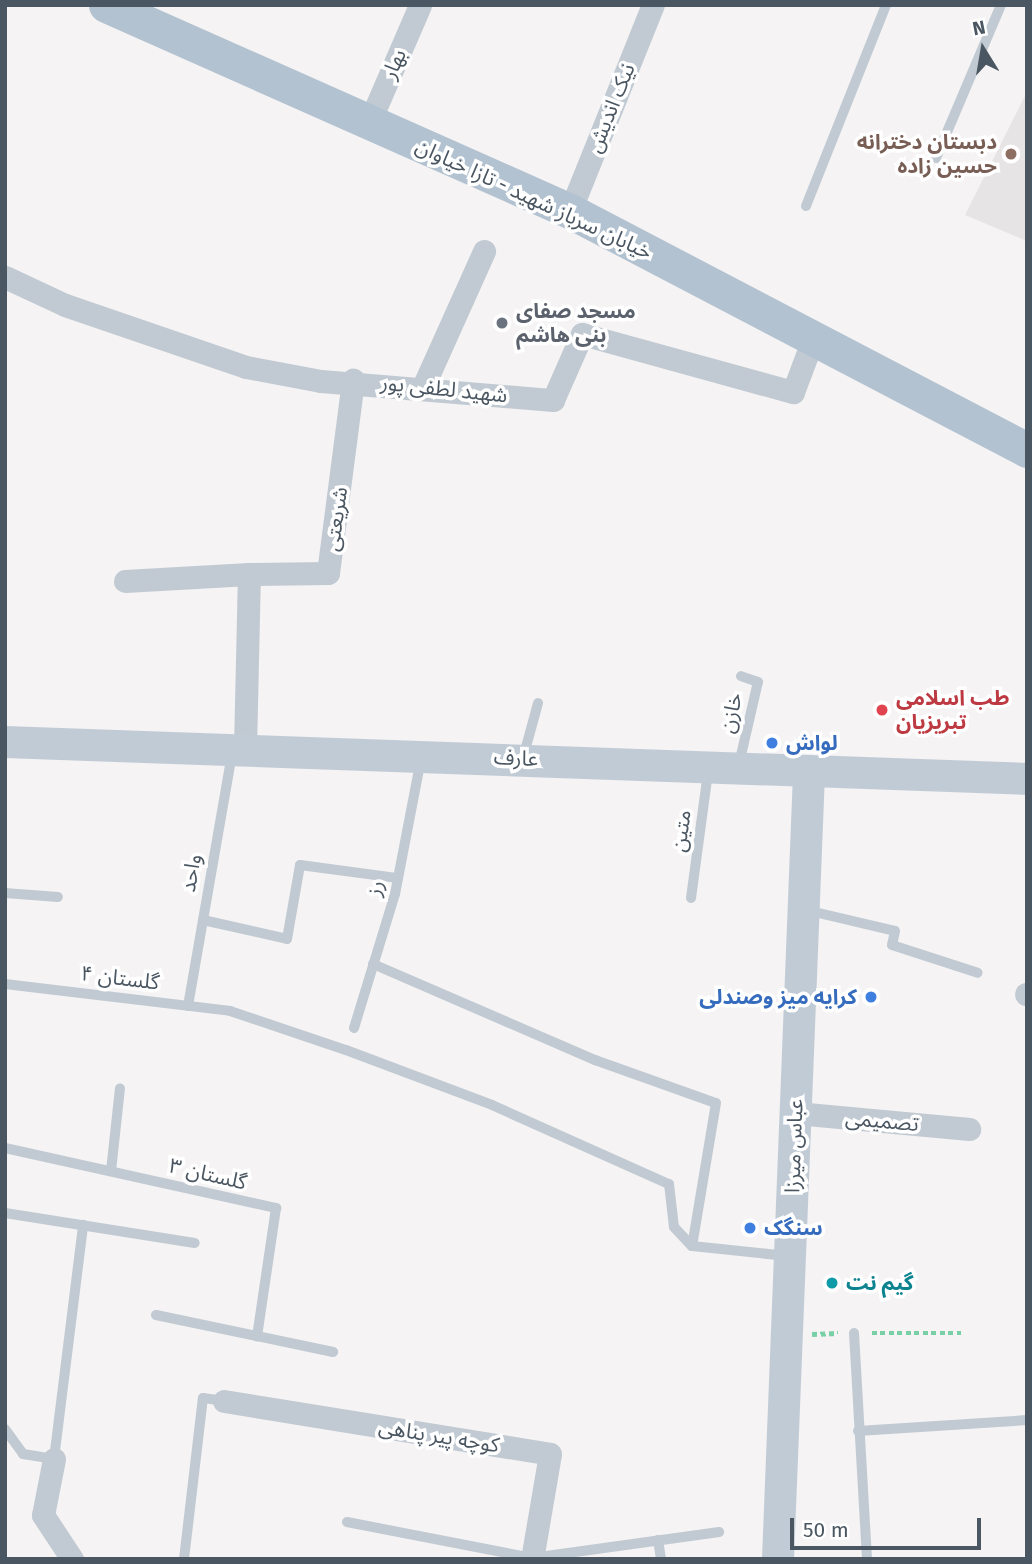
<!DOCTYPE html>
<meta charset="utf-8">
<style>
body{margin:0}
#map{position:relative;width:1032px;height:1564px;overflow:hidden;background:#f5f3f3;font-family:"Fira Sans","Noto Sans Arabic",sans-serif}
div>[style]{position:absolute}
.education>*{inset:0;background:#e6e4e5}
.path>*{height:4.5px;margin-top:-2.25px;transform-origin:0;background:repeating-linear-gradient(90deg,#7ad0a6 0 5px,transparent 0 8.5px)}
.lane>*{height:10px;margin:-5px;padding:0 5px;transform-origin:5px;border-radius:5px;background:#c1cad2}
.street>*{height:23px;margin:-11.5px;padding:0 11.5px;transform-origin:11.5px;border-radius:11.5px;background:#c1cad2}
.secondary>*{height:32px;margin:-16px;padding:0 16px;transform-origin:16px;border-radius:16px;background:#c1cbd6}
.primary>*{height:35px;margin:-17.5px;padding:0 17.5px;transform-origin:17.5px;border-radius:17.5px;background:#b3c2d1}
.dots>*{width:19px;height:19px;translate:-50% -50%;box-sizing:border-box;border:4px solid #fff;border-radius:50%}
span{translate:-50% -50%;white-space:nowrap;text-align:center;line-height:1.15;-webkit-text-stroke:7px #fff;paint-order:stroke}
.street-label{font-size:21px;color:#4a5661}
.education-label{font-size:21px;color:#785e54;font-weight:700}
.right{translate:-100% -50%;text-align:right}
.worship-label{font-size:21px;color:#5b616d;font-weight:700}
.left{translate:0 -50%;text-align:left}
.health-label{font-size:21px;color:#be3a42;font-weight:700}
.shop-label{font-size:21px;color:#366cbe;font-weight:700}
.culture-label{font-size:21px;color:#0d838f;font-weight:700}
.frame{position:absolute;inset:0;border:7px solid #4a5661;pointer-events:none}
.north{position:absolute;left:948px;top:14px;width:70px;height:70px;-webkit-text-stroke:5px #fff;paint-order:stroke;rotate:349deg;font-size:19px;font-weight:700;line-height:28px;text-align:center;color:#4a5661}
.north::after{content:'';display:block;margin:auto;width:24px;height:32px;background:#4a5661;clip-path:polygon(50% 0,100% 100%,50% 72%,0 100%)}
.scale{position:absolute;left:790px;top:1518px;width:191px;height:32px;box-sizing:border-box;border:4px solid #4a5661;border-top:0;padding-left:9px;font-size:21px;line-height:24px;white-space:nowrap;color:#4a5661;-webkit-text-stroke:5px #fff;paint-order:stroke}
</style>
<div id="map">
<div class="education">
<i style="clip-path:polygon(1027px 92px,1027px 241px,965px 215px)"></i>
</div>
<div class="path">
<i style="left:872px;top:1333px;width:89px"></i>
<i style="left:812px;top:1334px;width:26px;rotate:-2deg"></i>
</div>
<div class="lane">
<i style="left:936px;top:158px;width:166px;rotate:-67deg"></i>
<i style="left:806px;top:206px;width:216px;rotate:-68.3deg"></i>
<i style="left:523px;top:758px;width:57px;rotate:-74.7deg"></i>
<i style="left:739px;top:764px;width:84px;rotate:-77deg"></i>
<i style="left:758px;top:682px;width:18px;rotate:-161deg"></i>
<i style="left:5px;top:893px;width:53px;rotate:4.3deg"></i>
<i style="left:691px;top:898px;width:127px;rotate:-82.3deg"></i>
<i style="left:806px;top:910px;width:91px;rotate:13.3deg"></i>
<i style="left:895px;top:931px;width:14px;rotate:102deg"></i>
<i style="left:892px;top:945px;width:90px;rotate:18deg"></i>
<i style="left:203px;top:920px;width:86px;rotate:12.7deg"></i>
<i style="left:287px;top:939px;width:75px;rotate:-80deg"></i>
<i style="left:300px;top:865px;width:99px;rotate:7.6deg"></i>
<i style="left:373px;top:964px;width:242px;rotate:23.4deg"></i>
<i style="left:595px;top:1060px;width:128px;rotate:19.6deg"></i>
<i style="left:716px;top:1103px;width:145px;rotate:99.5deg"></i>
<i style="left:5px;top:984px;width:227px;rotate:6.8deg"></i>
<i style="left:230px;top:1011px;width:122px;rotate:18.6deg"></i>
<i style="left:346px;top:1050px;width:156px;rotate:20.6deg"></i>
<i style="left:492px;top:1105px;width:194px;rotate:24.1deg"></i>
<i style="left:669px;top:1184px;width:43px;rotate:83.4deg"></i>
<i style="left:674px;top:1227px;width:26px;rotate:47deg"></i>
<i style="left:692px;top:1246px;width:96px;rotate:6deg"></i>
<i style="left:188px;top:1006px;width:256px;rotate:-80.1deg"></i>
<i style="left:354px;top:1028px;width:140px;rotate:-73deg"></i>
<i style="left:395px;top:894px;width:137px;rotate:-79.1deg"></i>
<i style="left:5px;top:1148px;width:278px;rotate:12.5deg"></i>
<i style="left:276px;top:1208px;width:130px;rotate:98.4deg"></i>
<i style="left:111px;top:1171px;width:83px;rotate:-83.8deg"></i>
<i style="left:5px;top:1213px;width:192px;rotate:9deg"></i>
<i style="left:156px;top:1315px;width:181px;rotate:11.8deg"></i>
<i style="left:854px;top:1333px;width:226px;rotate:86.7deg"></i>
<i style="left:5px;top:1429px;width:31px;rotate:54deg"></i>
<i style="left:23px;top:1454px;width:31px;rotate:9deg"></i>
<i style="left:54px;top:1459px;width:236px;rotate:-82.9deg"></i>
<i style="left:858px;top:1431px;width:169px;rotate:-3.7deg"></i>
<i style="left:347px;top:1522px;width:188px;rotate:11deg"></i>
<i style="left:532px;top:1558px;width:189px;rotate:-7.9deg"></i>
<i style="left:658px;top:1540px;width:19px;rotate:81deg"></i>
<i style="left:184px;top:1559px;width:162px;rotate:-83.3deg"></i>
<i style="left:203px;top:1398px;width:21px;rotate:8deg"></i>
</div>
<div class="street">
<i style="left:369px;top:123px;width:129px;rotate:-66.6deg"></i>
<i style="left:570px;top:211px;width:222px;rotate:-68.1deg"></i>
<i style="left:5px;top:277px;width:66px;rotate:25deg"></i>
<i style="left:65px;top:305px;width:191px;rotate:18.9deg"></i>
<i style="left:246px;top:367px;width:76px;rotate:10.6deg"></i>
<i style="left:321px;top:381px;width:233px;rotate:4.7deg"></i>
<i style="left:553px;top:400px;width:72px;rotate:-66.3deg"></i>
<i style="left:582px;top:334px;width:219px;rotate:15.4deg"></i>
<i style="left:793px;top:392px;width:57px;rotate:-69.3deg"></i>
<i style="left:423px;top:387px;width:149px;rotate:-65.8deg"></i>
<i style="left:125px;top:581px;width:124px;rotate:-3.2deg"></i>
<i style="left:245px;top:748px;width:174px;rotate:-88.7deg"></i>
<i style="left:249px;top:574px;width:79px;rotate:-0.7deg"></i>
<i style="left:328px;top:573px;width:195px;rotate:-82.6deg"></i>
<i style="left:1026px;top:994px;width:1px"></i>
<i style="left:796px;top:1113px;width:174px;rotate:5.3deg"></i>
<i style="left:224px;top:1401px;width:330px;rotate:9.2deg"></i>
<i style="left:550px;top:1454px;width:107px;rotate:99.7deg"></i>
<i style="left:54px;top:1459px;width:57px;rotate:101.1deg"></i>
<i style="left:43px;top:1515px;width:53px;rotate:56.6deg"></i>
</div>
<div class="secondary">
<i style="left:5px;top:742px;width:1023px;rotate:2.07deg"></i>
<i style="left:778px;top:1559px;width:785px;rotate:-87.74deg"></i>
</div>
<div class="primary">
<i style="left:106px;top:5px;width:508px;rotate:23.94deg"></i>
<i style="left:570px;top:211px;width:516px;rotate:27.61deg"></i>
</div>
<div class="dots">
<i style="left:1011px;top:154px;background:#8d6e63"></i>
<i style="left:502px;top:323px;background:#6b7280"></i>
<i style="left:882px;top:710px;background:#e0444e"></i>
<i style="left:772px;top:743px;background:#3f7fe0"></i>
<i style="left:871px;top:997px;background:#3f7fe0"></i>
<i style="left:750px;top:1228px;background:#3f7fe0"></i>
<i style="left:832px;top:1283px;background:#0f9aa8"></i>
</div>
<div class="street-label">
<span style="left:394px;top:64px;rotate:-66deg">بهار</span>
<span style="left:611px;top:108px;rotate:-68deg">نیک اندیش</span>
<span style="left:534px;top:199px;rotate:25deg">خیابان سرباز شهید - تازا خیاوان</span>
<span style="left:444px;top:389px;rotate:6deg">شهید لطفی پور</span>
<span style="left:336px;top:519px;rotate:-82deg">شریعتی</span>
<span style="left:731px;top:713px;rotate:-77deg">خازن</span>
<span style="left:516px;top:758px;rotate:3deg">عارف</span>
<span style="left:681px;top:831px;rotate:-82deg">متین</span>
<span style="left:191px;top:873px;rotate:-80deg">واحد</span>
<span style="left:375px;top:888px;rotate:-76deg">رز</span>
<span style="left:120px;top:978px;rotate:7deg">گلستان ۴</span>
<span style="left:882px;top:1121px;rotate:5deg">تصمیمی</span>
<span style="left:794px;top:1146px;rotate:-88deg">عباس میرزا</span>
<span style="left:208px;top:1174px;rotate:13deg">گلستان ۳</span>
<span style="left:439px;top:1436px;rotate:9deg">کوچه پیر پناهی</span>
</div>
<div class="education-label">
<span class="right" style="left:997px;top:154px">دبستان دخترانه<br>حسین زاده</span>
</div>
<div class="worship-label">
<span class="left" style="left:516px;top:323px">مسجد صفای<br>بنی هاشم</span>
</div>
<div class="health-label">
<span class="left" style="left:896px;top:710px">طب اسلامی<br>تبریزیان</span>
</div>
<div class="shop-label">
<span class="left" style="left:786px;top:743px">لواش</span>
<span class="right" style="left:857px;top:997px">کرایه میز وصندلی</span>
<span class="left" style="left:764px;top:1228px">سنگک</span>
</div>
<div class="culture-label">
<span class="left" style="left:846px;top:1283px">گیم نت</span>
</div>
<div class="frame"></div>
<div class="north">N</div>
<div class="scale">50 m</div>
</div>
